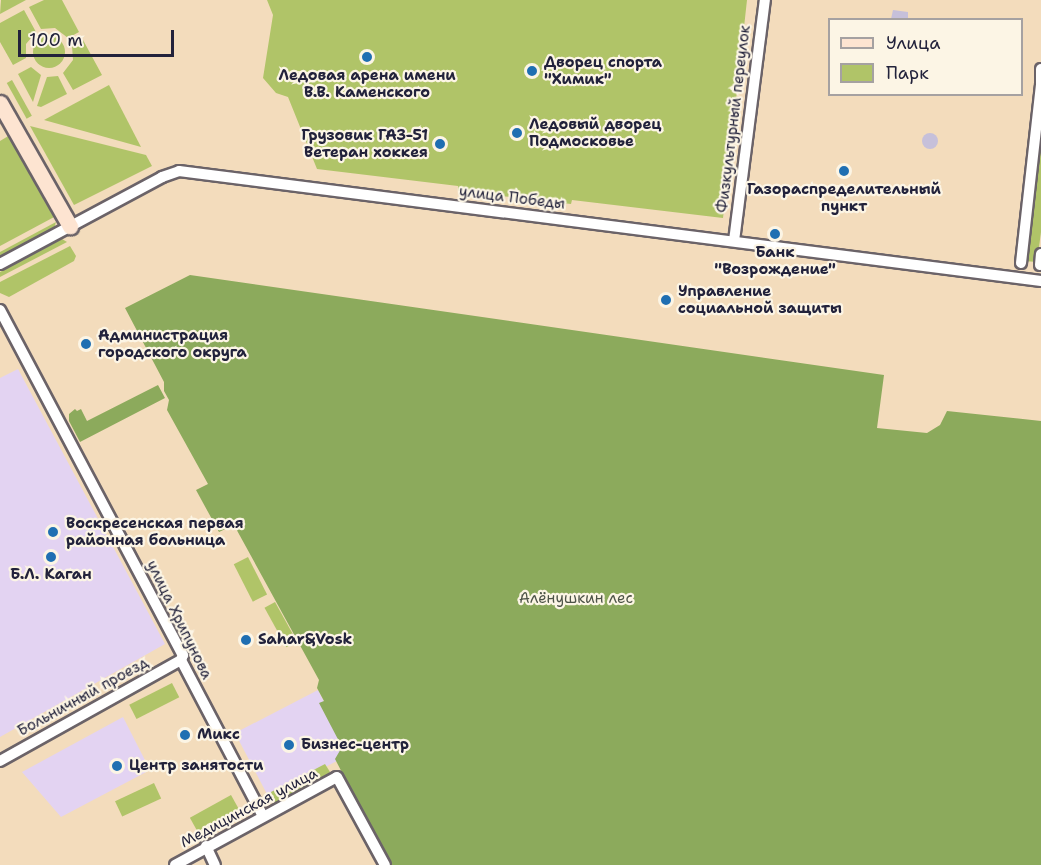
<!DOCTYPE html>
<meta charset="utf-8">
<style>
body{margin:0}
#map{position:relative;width:1041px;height:865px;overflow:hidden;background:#f3dcbc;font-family:"Shantell Sans",sans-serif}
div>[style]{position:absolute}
.built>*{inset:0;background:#e3d3f2}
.industrial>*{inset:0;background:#c6c0da}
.round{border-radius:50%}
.green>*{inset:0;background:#b0c468;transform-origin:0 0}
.forest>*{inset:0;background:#8caa5c}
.roads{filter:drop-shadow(2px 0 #6b6368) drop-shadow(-2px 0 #6b6368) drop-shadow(0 2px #6b6368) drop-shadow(0 -2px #6b6368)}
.street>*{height:10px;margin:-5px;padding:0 5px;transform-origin:5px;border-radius:5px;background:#fff}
.secondary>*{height:15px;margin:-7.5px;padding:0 7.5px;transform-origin:7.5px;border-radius:7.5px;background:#fde4d1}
.dots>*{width:16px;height:16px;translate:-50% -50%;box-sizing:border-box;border:3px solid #fcf5e5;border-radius:50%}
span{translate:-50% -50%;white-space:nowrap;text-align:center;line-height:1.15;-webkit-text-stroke:4.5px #fcf5e5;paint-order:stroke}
.poi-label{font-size:15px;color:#22223b;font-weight:700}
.left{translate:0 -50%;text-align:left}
.right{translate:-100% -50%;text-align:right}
.street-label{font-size:15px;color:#22223b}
.park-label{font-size:15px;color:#4d5348}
.legend{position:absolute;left:828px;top:18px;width:195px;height:78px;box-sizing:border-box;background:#fcf5e5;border:2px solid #a5a1a1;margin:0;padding:8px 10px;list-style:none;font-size:18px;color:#22223b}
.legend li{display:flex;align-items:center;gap:12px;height:30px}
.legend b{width:30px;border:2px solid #a5a1a1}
.scale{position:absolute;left:18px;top:30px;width:156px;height:27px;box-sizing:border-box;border:3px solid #22223b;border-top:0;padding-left:8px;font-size:18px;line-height:21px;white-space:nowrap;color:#22223b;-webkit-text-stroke:4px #fcf5e5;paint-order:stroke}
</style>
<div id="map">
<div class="built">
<i style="clip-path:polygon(18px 369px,165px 644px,0 737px,0 378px)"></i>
<i style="clip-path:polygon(318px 690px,347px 746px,337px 761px,268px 796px,235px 733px)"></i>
<i style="clip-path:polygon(123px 717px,150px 770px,61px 817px,22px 772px)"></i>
</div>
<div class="industrial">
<i style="clip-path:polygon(893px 10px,908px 12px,908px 19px,891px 19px)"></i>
<i class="round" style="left:922px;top:133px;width:16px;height:16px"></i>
</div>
<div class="green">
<i style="clip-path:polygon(1px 0,26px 0,0 14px)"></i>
<i style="clip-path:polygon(44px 0,62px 0,79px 32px,68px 38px,55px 28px,41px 29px,29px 7px)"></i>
<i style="clip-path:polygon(267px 0,747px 0,723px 218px,572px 200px,571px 204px,458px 191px,458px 186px,317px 169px,288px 97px,276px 93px,263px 78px,273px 15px)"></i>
<i style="clip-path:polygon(24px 10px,36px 32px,26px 44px,26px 58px,13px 65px,0 42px,0 23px)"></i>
<i class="round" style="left:33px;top:36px;width:32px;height:32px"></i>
<i style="clip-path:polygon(83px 40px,102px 75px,73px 90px,63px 73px,73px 60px,72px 46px)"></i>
<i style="clip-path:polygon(31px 67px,41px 75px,33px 102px,18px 74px)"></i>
<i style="clip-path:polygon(58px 76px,67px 94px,41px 107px,37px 106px,47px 77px)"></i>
<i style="left:12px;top:80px;width:41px;height:6px;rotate:61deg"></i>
<i style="clip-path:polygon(109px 85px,141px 147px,44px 120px)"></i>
<i style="clip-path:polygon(30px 126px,146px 155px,152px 166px,74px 205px)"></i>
<i style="clip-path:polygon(10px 135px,56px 216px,0 246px,0 141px)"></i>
<i style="clip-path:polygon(1038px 145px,1041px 145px,1041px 232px,1037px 262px,1024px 261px)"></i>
<i style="clip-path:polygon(56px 222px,54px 229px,0 257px,0 252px)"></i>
<i style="clip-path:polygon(62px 239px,67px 242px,0 277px,0 272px)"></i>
<i style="clip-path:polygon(70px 246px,76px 256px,74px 261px,9px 297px,0 293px,0 282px)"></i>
<i style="left:248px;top:557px;width:42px;height:16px;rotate:63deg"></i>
<i style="left:275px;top:602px;width:45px;height:12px;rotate:61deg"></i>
<i style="left:172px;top:683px;width:16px;height:48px;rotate:63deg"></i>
<i style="clip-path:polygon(325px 764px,330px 772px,325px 777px,276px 803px,270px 801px,271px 792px)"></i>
<i style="left:154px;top:783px;width:17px;height:43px;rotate:65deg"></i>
<i style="left:231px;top:795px;width:25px;height:47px;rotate:61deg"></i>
</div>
<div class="forest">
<i style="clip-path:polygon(190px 275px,884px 375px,877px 428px,927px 433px,940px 425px,947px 411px,1041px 421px,1041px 865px,390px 865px,335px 759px,342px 747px,319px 703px,324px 701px,317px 688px,319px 680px,234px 525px,219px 532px,196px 490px,208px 484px,167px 410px,169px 400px,164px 391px,164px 382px,125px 308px)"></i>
<i style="clip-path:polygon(158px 385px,165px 398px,80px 442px,69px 421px,69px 414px,75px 409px,77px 411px,81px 409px,87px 421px)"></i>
</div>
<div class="roads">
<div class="street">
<i style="left:1041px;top:69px;width:15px;rotate:90deg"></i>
<i style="left:734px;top:241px;width:243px;rotate:-82.7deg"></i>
<i style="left:1021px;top:263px;width:180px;rotate:-83.6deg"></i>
<i style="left:0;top:264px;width:184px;rotate:-28.2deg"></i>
<i style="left:162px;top:177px;width:18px;rotate:-19deg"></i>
<i style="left:179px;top:171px;width:869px;rotate:7.27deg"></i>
<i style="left:1040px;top:265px;width:11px;rotate:-85deg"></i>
<i style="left:0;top:310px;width:391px;rotate:62.1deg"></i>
<i style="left:183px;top:655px;width:5px;rotate:112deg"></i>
<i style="left:181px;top:660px;width:176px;rotate:62.3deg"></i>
<i style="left:0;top:761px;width:207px;rotate:-29.2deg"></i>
<i style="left:206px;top:846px;width:21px;rotate:65deg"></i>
<i style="left:175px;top:865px;width:184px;rotate:-28.5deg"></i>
<i style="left:337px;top:777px;width:100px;rotate:61.4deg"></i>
</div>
<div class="secondary">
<i style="left:0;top:103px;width:142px;rotate:60.4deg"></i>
</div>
</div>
<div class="dots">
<i style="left:367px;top:57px;background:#1f6fb2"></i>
<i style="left:532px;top:71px;background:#1f6fb2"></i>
<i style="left:517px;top:133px;background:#1f6fb2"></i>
<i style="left:440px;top:144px;background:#1f6fb2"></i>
<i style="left:844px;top:171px;background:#1f6fb2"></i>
<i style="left:775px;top:234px;background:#1f6fb2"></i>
<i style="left:666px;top:300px;background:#1f6fb2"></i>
<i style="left:86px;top:344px;background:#1f6fb2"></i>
<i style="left:53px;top:532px;background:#1f6fb2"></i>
<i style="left:51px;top:557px;background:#1f6fb2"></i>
<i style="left:246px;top:640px;background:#1f6fb2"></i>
<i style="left:185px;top:735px;background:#1f6fb2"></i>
<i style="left:289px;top:745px;background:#1f6fb2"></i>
<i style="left:117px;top:766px;background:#1f6fb2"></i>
</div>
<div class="poi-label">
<span class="left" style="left:544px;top:71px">Дворец спорта<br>"Химик"</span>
<span style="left:367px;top:84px">Ледовая арена имени<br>В.В. Каменского</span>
<span class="left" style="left:529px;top:133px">Ледовый дворец<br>Подмосковье</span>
<span class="right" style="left:428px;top:144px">Грузовик ГАЗ-51<br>Ветеран хоккея</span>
<span style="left:844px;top:198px">Газораспределительный<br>пункт</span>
<span style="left:775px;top:261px">Банк<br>"Возрождение"</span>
<span class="left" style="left:678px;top:300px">Управление<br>социальной защиты</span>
<span class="left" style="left:98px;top:344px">Администрация<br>городского округа</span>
<span class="left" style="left:66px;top:532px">Воскресенская первая<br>районная больница</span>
<span style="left:51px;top:575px">Б.Л. Каган</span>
<span class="left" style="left:258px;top:640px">Sahar&amp;Vosk</span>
<span class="left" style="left:197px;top:735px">Микс</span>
<span class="left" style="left:301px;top:745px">Бизнес-центр</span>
<span class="left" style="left:129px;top:766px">Центр занятости</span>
</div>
<div class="street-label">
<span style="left:734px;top:119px;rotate:-83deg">Физкультурный переулок</span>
<span style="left:512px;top:198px;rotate:7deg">улица Победы</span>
<span style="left:179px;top:620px;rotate:64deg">улица Хрипунова</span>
<span style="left:83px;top:697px;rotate:-29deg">Больничный проезд</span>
<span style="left:249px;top:808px;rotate:-28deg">Медицинская улица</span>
</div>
<div class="park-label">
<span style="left:576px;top:599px">Алёнушкин лес</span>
</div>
<ul class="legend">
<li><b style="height:8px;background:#fde4d1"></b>Улица</li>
<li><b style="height:16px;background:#b0c468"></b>Парк</li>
</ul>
<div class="scale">100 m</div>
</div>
